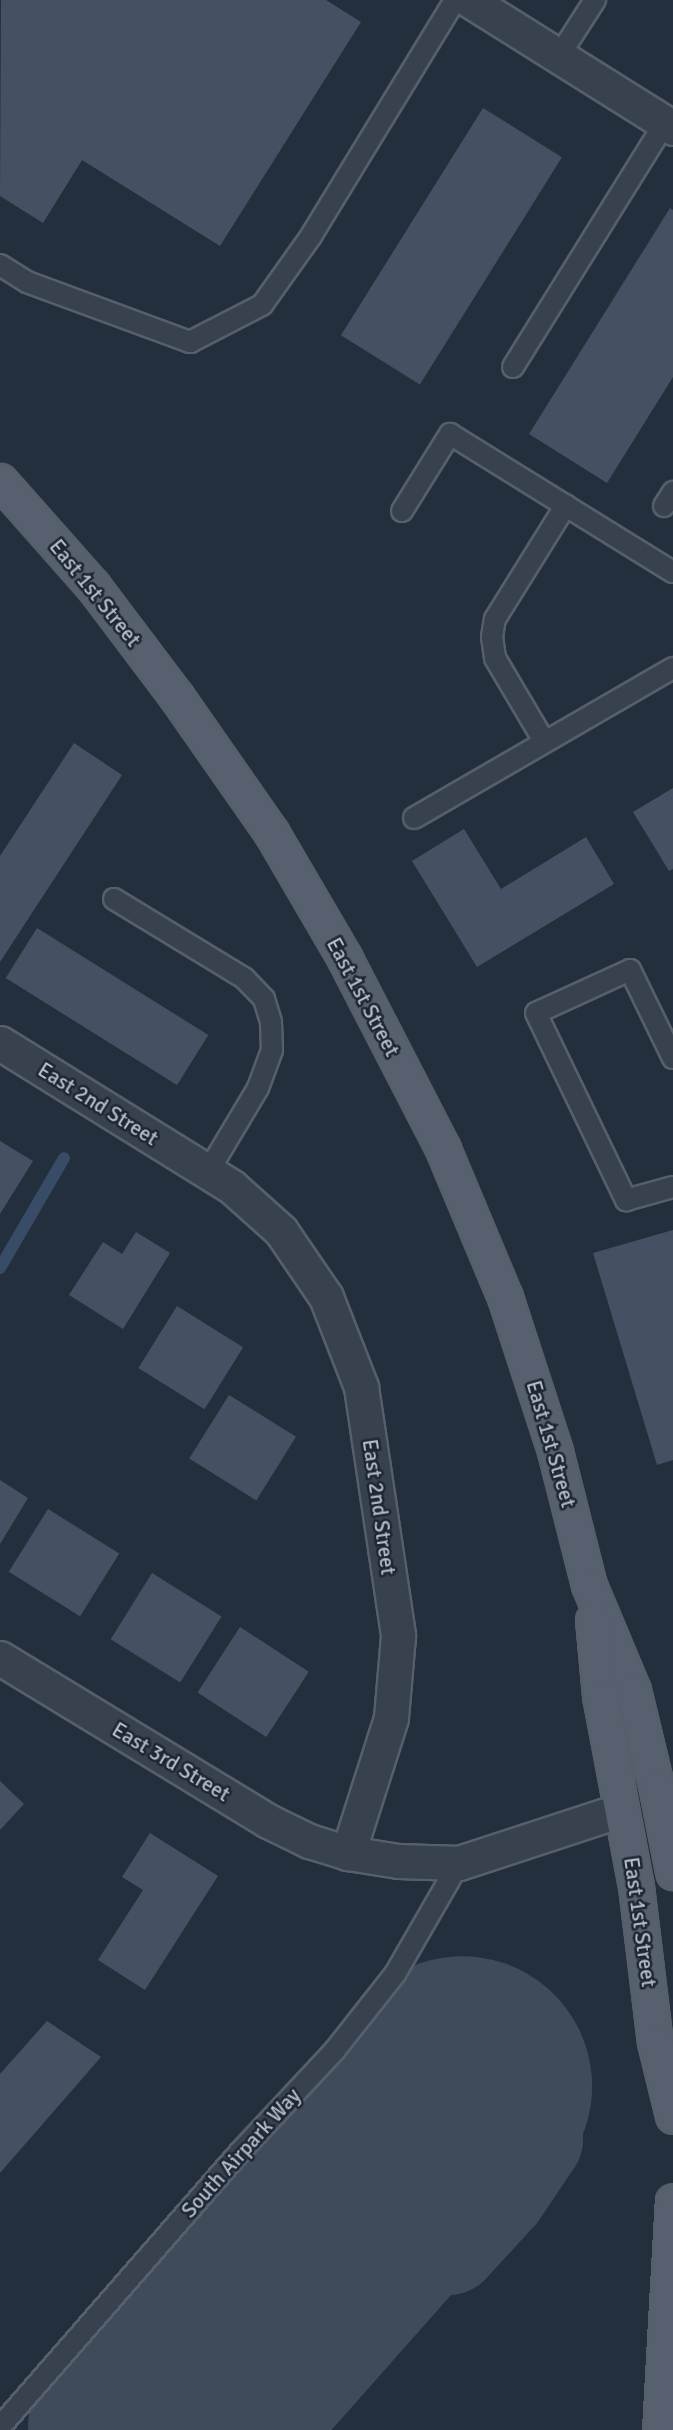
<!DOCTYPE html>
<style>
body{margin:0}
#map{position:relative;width:673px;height:2430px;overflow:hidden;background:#242f3e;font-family:Signika,sans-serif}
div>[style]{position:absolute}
.stream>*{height:12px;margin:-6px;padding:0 6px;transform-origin:6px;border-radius:6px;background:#394c67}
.taxiway>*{height:104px;margin:-52px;padding:0 52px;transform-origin:52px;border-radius:52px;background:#3f4a5a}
.runway>*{height:260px;margin:-130px;padding:0 130px;transform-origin:130px;border-radius:130px;background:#3f4a5a}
.building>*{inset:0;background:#455162;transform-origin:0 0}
.roads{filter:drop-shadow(2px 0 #565f6c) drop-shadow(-2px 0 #565f6c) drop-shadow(0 2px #565f6c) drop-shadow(0 -2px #565f6c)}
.lane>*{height:20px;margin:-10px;padding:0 10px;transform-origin:10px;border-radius:10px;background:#38414e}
.street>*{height:33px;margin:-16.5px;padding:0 16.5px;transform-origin:16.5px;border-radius:16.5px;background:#38414e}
.primary>*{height:33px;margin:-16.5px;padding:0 16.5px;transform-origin:16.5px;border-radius:16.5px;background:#56606e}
span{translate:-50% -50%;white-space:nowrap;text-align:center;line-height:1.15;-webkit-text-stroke:5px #1d2633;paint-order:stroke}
.street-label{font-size:21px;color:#b4bcc9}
</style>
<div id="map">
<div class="stream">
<i style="left:0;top:1268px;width:127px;rotate:-59.8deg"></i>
</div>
<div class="taxiway">
<i style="left:336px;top:2229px;width:74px;rotate:11.8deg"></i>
<i style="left:408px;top:2244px;width:40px;rotate:-1.4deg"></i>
<i style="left:448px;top:2243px;width:71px;rotate:-47.3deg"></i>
<i style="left:496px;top:2191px;width:63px;rotate:-56.1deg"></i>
<i style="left:531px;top:2139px;width:23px;rotate:-97deg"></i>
<i style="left:528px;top:2116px;width:40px;rotate:-139deg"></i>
<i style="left:498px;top:2090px;width:36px;rotate:-174deg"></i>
</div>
<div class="runway">
<i style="left:158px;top:2430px;width:459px;rotate:-48.5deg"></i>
</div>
<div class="building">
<i style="clip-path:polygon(1px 0,326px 0,361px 22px,220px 246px,82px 160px,43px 223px,0 196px)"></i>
<i style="left:483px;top:108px;width:93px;height:268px;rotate:32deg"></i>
<i style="clip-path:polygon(670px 208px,673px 210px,673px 377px,607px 483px,529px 434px)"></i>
<i style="clip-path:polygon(74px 743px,122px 775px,0 962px,0 856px)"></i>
<i style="clip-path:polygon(673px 788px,673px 869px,669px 871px,633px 812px)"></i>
<i style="clip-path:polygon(464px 829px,501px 889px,586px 837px,614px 884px,477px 967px,412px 861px)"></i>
<i style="left:37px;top:928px;width:202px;height:59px;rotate:32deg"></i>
<i style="clip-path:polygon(0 1141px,33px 1161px,0 1214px)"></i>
<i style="clip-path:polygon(673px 1230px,673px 1460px,657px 1465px,593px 1253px)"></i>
<i style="clip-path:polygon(136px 1232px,170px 1253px,123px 1329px,69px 1295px,103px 1242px,122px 1254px)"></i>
<i style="left:177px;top:1306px;width:78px;height:73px;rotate:32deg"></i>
<i style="left:229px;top:1395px;width:79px;height:75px;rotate:32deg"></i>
<i style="clip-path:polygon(0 1480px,28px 1498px,0 1544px)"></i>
<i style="left:48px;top:1509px;width:84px;height:74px;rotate:32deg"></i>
<i style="left:152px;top:1573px;width:82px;height:78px;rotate:32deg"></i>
<i style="left:240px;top:1627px;width:82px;height:78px;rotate:33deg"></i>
<i style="clip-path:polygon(0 1781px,24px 1804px,0 1830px)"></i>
<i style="clip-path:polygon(150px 1833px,218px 1876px,145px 1990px,98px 1960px,143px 1890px,122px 1877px)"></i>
<i style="clip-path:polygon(47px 2021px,101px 2057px,0 2173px,0 2074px)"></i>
</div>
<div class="roads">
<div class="lane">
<i style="left:559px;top:56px;width:67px;rotate:-57.3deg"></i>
<i style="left:0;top:265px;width:32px;rotate:32deg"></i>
<i style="left:27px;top:282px;width:174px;rotate:20.2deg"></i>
<i style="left:190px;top:342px;width:81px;rotate:-27.2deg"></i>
<i style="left:262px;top:305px;width:85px;rotate:-54.6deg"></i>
<i style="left:311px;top:236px;width:276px;rotate:-58.6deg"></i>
<i style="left:513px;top:367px;width:287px;rotate:-58.1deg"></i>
<i style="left:664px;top:506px;width:17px;rotate:-57deg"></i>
<i style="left:402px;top:511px;width:91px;rotate:-58.1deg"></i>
<i style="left:450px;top:434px;width:262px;rotate:31.8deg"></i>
<i style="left:544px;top:741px;width:96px;rotate:-120.6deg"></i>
<i style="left:495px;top:658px;width:21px;rotate:-98deg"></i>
<i style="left:492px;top:637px;width:18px;rotate:-81deg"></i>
<i style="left:495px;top:619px;width:134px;rotate:-58.1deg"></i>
<i style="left:414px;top:818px;width:299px;rotate:-30.1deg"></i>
<i style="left:114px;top:899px;width:152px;rotate:31.3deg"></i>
<i style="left:244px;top:978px;width:29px;rotate:46deg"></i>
<i style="left:264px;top:999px;width:24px;rotate:73deg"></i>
<i style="left:271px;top:1022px;width:28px;rotate:88deg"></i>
<i style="left:272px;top:1050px;width:40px;rotate:110.2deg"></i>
<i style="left:258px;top:1088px;width:98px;rotate:120.8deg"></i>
<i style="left:673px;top:1058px;width:98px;rotate:-116deg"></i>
<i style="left:630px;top:970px;width:103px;rotate:155.4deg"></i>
<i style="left:536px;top:1013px;width:208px;rotate:64.3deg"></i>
<i style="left:626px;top:1200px;width:49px;rotate:-15.5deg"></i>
<i style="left:0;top:2427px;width:365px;rotate:-48.9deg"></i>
<i style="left:240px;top:2152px;width:139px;rotate:-47deg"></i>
<i style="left:335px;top:2050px;width:97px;rotate:-51.7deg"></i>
<i style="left:395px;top:1974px;width:128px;rotate:-60deg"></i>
</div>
<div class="street">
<i style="left:469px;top:0;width:241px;rotate:32.1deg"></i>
<i style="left:0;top:1043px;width:273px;rotate:31.8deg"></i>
<i style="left:232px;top:1187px;width:66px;rotate:41.9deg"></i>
<i style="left:281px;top:1231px;width:80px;rotate:55.7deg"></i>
<i style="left:326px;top:1297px;width:97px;rotate:68.7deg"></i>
<i style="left:361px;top:1387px;width:252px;rotate:81.5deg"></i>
<i style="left:398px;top:1636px;width:82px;rotate:94.9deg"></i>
<i style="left:391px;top:1718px;width:142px;rotate:107.7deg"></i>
<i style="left:0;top:1658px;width:314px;rotate:31.3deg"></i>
<i style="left:268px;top:1821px;width:46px;rotate:26deg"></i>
<i style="left:309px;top:1841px;width:41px;rotate:17.1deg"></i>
<i style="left:348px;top:1853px;width:51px;rotate:9.1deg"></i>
<i style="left:398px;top:1861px;width:61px;rotate:1.9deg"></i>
<i style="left:459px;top:1863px;width:170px;rotate:-18.1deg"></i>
</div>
<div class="primary">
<i style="left:0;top:481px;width:140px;rotate:48.5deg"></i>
<i style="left:93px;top:586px;width:138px;rotate:53deg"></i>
<i style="left:176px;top:696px;width:166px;rotate:55.1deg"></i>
<i style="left:271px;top:832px;width:145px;rotate:59.7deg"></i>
<i style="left:344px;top:957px;width:216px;rotate:62.7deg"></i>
<i style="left:443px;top:1149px;width:160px;rotate:67.3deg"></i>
<i style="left:505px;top:1297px;width:162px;rotate:72deg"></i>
<i style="left:555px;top:1451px;width:138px;rotate:75.8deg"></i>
<i style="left:589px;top:1585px;width:114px;rotate:67.3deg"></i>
<i style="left:633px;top:1690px;width:98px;rotate:76.4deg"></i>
<i style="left:656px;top:1785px;width:89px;rotate:78.9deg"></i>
<i style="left:593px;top:1620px;width:76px;rotate:84.7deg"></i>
<i style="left:600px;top:1696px;width:193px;rotate:79.3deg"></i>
<i style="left:636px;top:1886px;width:157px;rotate:83.1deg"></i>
<i style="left:655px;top:2042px;width:76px;rotate:76.3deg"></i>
<i style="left:660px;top:2430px;width:229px;rotate:-86.8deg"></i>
</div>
</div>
<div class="street-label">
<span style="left:95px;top:593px;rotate:51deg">East 1st Street</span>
<span style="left:363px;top:997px;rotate:62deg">East 1st Street</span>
<span style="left:98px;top:1104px;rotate:32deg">East 2nd Street</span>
<span style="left:551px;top:1444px;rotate:74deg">East 1st Street</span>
<span style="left:379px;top:1507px;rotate:82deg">East 2nd Street</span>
<span style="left:171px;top:1762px;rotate:31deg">East 3rd Street</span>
<span style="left:640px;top:1922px;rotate:82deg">East 1st Street</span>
<span style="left:241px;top:2153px;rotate:-48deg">South Airpark Way</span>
</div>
</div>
